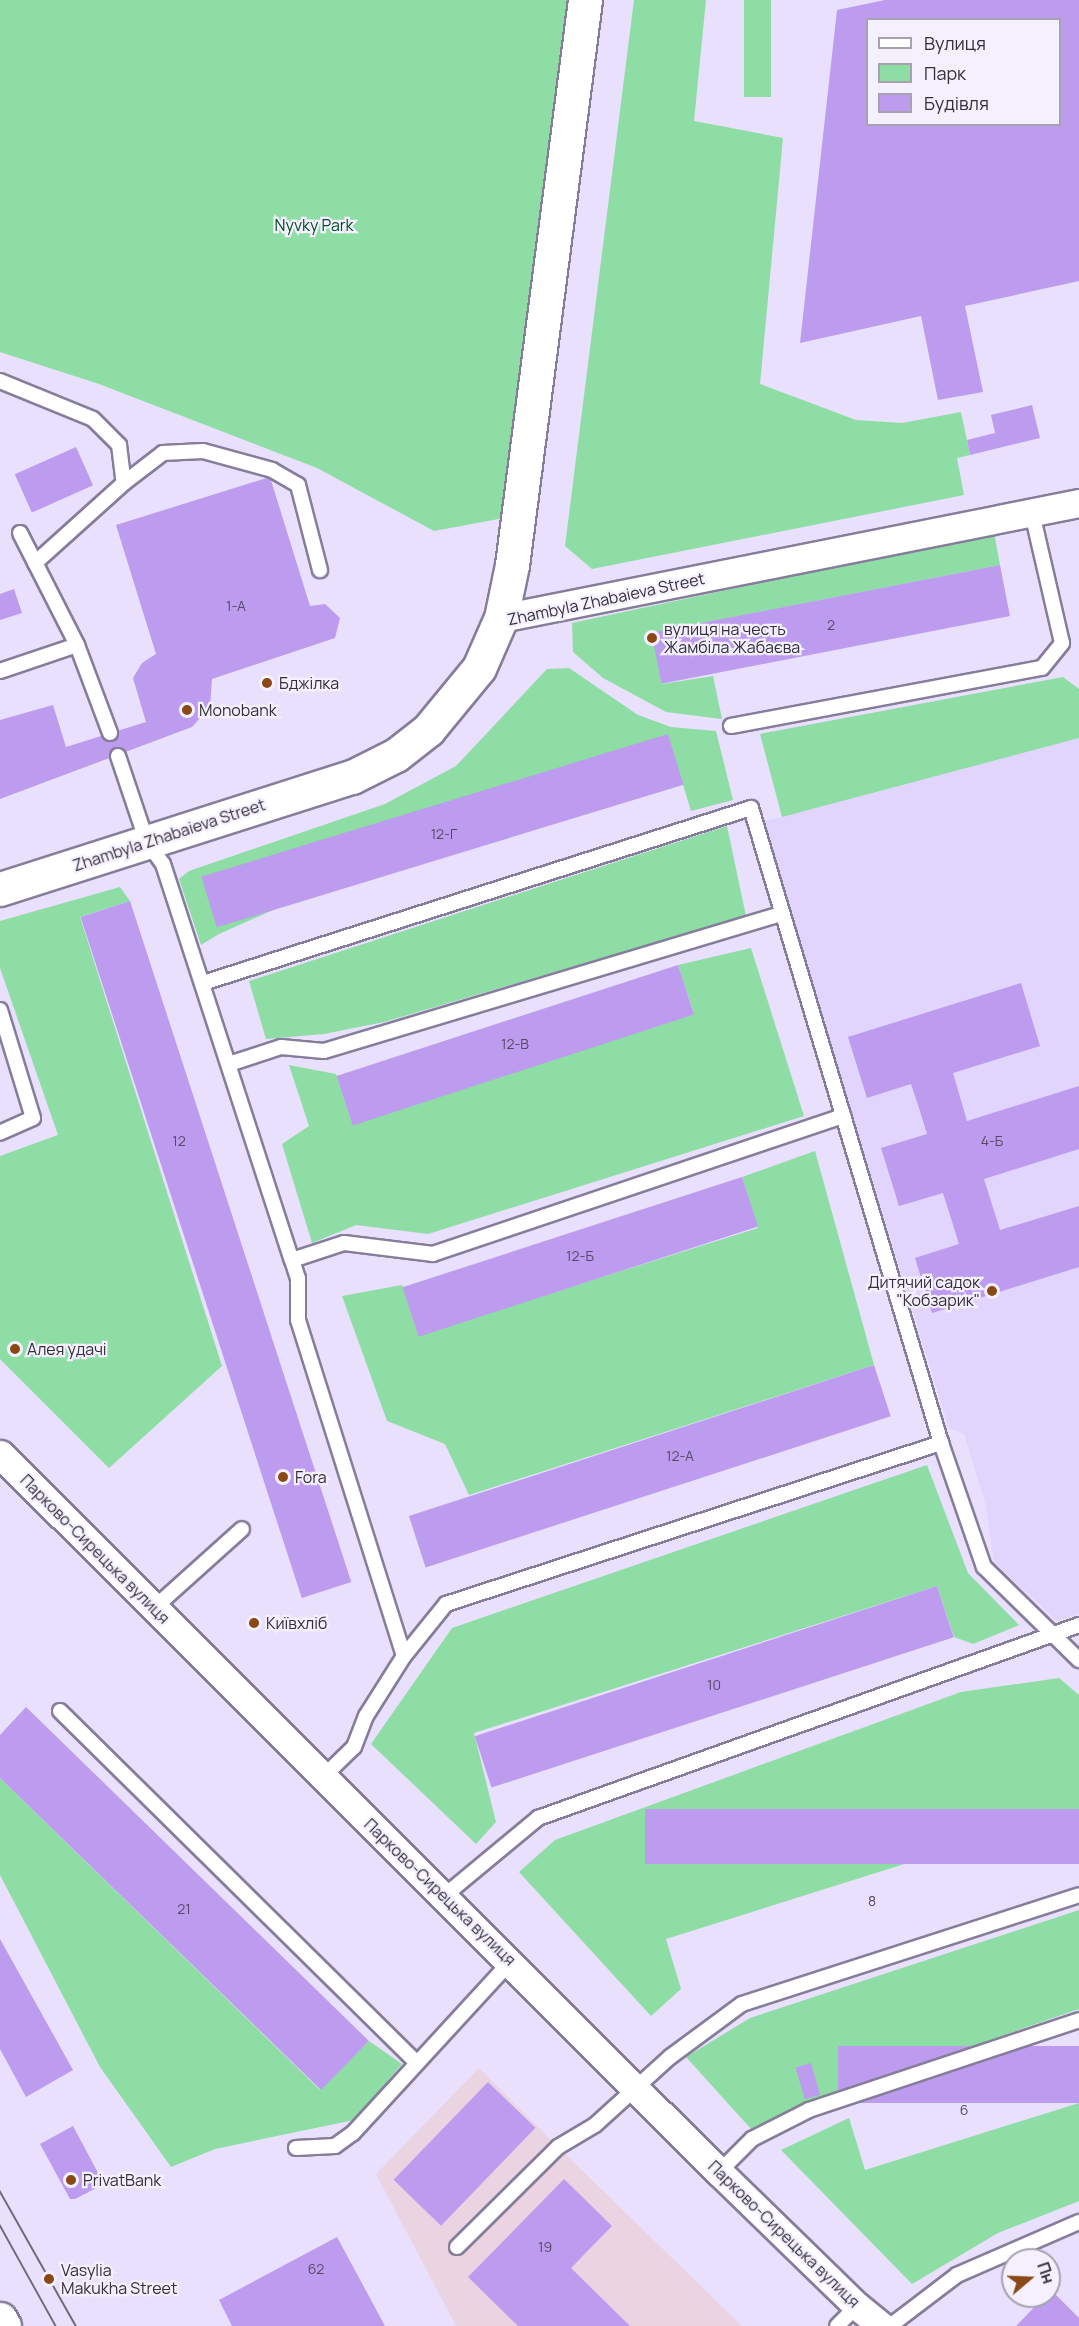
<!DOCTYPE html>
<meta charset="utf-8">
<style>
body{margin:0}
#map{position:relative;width:1079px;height:2326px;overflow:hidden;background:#e8e0fc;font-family:Manrope,sans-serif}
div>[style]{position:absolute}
.built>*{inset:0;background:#e1d4fd}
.industrial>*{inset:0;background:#ead4e2}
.green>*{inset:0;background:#8edda5;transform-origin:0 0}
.building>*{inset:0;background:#bd9bef;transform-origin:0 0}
.roads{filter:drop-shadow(2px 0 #867d9b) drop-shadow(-2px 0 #867d9b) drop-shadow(0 2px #867d9b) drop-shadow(0 -2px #867d9b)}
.lane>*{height:14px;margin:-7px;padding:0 7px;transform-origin:7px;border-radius:7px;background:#fff}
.street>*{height:27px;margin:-13.5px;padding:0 13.5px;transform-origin:13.5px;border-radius:13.5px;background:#fff}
.secondary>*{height:33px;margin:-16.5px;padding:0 16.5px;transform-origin:16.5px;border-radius:16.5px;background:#fff}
.tram>*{height:1.5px;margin:-0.75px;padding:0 0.75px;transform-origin:0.75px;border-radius:0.75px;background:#6f6a7b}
.dots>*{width:16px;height:16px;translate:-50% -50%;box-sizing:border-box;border:3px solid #f4f0fe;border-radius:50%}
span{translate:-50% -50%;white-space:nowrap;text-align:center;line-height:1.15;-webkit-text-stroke:4.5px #f4f0fe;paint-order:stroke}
.number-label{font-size:14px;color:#554967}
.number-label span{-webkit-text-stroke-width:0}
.park-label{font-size:16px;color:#044b25}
.street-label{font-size:16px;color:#322e3a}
.poi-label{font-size:16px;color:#322e3a}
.left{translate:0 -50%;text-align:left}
.right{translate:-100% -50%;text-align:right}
.legend{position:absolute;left:866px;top:18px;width:195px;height:108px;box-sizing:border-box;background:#f4f0fe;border:2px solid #a6a2b0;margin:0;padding:8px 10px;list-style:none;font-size:18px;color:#322e3a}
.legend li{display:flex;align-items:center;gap:12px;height:30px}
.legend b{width:30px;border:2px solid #a6a2b0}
.north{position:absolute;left:1001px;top:2248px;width:60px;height:60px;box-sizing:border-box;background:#f4f0fe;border:2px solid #a6a2b0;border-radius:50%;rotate:71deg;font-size:16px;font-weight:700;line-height:24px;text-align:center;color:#322e3a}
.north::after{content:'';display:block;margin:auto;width:21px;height:27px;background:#8a4816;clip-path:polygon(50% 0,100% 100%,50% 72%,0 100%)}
</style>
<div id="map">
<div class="built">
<i style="clip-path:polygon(1079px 738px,1079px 1613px,1057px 1621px,994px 1562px,986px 1506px,964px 1434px,949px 1428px,762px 822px)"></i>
</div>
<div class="industrial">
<i style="clip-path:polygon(479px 2068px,558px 2147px,742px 2326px,456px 2326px,376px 2174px)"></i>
</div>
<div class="green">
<i style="clip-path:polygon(0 0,569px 0,504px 518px,434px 531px,317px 468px,99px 384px,0 352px)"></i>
<i style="clip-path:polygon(634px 0,706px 0,694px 121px,783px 138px,760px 384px,856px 420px,902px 423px,961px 412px,970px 455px,957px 458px,964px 495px,592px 569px,565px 546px)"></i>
<i style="left:744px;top:0;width:27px;height:97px"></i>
<i style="clip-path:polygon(994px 533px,1000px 565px,652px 633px,662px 684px,713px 676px,722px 719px,666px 712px,603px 678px,573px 652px,572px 623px)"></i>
<i style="clip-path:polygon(569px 668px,638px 715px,671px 727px,716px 731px,733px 800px,691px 811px,668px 735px,219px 934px,201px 945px,179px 879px,189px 871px,385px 804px,456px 766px,547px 669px)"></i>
<i style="clip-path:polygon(1063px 677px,1079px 689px,1079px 738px,782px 817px,760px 734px)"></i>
<i style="clip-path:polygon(727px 826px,746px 916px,384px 1022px,324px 1034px,266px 1039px,249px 981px)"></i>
<i style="clip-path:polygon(120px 887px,130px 901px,80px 917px,222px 1366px,109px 1468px,0 1359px,0 1156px,58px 1135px,0 968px,0 921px)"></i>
<i style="clip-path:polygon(751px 948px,804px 1116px,428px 1234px,356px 1225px,312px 1243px,282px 1144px,309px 1126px,289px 1065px,336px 1074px,352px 1123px,694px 1014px,678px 965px)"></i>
<i style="clip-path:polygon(815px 1151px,874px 1365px,469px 1495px,445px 1444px,387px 1421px,342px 1296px,402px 1285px,418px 1335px,758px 1228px,742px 1177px)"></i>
<i style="clip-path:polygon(927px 1465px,968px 1573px,1019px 1625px,973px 1644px,954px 1637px,937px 1586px,474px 1733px,496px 1822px,476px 1844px,371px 1744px,452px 1628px)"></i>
<i style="clip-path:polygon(1059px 1678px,1079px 1695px,1079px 1809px,666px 1939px,681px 1989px,651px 2016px,519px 1872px,555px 1840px,961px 1692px)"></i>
<i style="clip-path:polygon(0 1778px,320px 2090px,369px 2041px,402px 2064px,354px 2120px,215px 2149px,171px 2167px,100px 2067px,0 1875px)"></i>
<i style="clip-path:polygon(1079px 1910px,1079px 2009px,808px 2103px,752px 2130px,686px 2057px,750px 2018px)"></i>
<i style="clip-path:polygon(1079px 2103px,1079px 2201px,998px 2233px,912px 2284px,781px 2150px,849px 2118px,865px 2170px)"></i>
</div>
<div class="building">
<i style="clip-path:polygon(evenodd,885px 0,1079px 0,1079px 281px,965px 306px,983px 392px,938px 400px,921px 316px,800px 343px,837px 10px,885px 0,867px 20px,1060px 20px,1060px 124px,867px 124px,867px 20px)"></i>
<i style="clip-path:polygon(1032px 405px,1040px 438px,970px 455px,967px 440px,995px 433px,991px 415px)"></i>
<i style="left:76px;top:447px;width:42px;height:67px;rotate:66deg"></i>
<i style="clip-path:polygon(270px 477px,310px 606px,325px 604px,340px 618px,335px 638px,212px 679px,210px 707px,192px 727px,0 799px,0 720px,53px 705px,66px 747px,146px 722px,133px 678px,142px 663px,156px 654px,116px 525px)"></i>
<i style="left:1000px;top:565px;width:52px;height:355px;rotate:79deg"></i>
<i style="clip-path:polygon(14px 589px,22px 613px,0 620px,0 594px)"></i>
<i style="left:668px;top:734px;width:53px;height:488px;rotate:73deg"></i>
<i style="left:130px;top:901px;width:716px;height:52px;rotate:72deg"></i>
<i style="left:678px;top:965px;width:52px;height:359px;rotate:72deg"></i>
<i style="clip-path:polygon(1021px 983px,1040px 1046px,953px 1073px,967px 1121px,1079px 1086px,1079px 1149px,984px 1179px,1000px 1230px,1079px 1206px,1079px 1267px,932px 1313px,915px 1258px,959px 1244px,943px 1193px,899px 1206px,881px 1148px,927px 1134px,919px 1108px,911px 1084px,867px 1098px,848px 1037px)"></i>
<i style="left:742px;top:1177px;width:52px;height:357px;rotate:72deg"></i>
<i style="left:874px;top:1365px;width:54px;height:489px;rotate:72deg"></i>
<i style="left:937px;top:1586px;width:54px;height:486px;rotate:72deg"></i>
<i style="clip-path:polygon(26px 1707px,369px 2041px,321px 2090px,0 1778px,0 1735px)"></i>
<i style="left:1079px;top:1809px;width:55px;height:434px;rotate:90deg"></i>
<i style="clip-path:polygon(0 1939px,73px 2070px,26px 2097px,0 2049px)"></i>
<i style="left:1079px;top:2046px;width:57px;height:241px;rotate:90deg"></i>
<i style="left:811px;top:2063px;width:33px;height:16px;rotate:74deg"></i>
<i style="left:488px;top:2082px;width:66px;height:136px;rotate:44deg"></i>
<i style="clip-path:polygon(73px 2126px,104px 2184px,75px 2199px,70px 2199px,40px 2144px)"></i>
<i style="clip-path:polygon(564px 2179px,612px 2226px,571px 2268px,630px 2326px,518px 2326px,468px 2277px)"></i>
<i style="clip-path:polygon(337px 2237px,385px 2326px,232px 2326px,219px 2300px)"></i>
<i style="clip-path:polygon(1051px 2290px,1079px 2318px,1079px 2326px,1016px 2326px)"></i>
</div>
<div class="roads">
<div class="lane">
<i style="left:0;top:381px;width:100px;rotate:22.2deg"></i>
<i style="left:93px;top:419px;width:37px;rotate:45deg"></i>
<i style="left:119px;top:445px;width:38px;rotate:83deg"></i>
<i style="left:20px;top:533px;width:126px;rotate:63deg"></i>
<i style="left:77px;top:645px;width:94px;rotate:69.4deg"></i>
<i style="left:35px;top:563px;width:120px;rotate:-42deg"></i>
<i style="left:124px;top:483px;width:49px;rotate:-37.6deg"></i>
<i style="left:163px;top:453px;width:40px;rotate:-2.9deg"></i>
<i style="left:203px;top:451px;width:72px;rotate:15.4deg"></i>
<i style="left:272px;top:470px;width:30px;rotate:30deg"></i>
<i style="left:298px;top:485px;width:88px;rotate:75.5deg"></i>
<i style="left:0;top:671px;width:81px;rotate:-18.7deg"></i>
<i style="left:731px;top:726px;width:316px;rotate:-10.6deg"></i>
<i style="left:1042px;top:668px;width:32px;rotate:-51deg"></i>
<i style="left:1062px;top:643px;width:133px;rotate:-103deg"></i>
<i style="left:118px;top:756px;width:91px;rotate:71.4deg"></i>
<i style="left:147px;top:842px;width:27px;rotate:54deg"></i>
<i style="left:163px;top:864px;width:416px;rotate:72deg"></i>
<i style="left:292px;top:1260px;width:19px;rotate:72deg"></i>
<i style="left:298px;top:1278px;width:42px;rotate:90deg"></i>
<i style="left:298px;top:1320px;width:352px;rotate:72.5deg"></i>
<i style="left:203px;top:983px;width:575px;rotate:-17.71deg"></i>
<i style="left:751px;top:808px;width:663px;rotate:73.34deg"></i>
<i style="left:941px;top:1443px;width:131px;rotate:70.9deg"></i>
<i style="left:984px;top:1567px;width:133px;rotate:44.4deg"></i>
<i style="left:0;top:1010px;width:113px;rotate:73deg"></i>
<i style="left:33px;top:1118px;width:36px;rotate:156deg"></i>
<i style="left:229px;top:1064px;width:55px;rotate:-18.1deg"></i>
<i style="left:281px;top:1047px;width:43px;rotate:5.3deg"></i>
<i style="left:324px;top:1051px;width:476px;rotate:-16.7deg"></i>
<i style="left:292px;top:1260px;width:55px;rotate:-18.1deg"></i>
<i style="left:344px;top:1243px;width:90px;rotate:7deg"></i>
<i style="left:433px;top:1254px;width:433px;rotate:-18.6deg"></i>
<i style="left:154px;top:1608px;width:118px;rotate:-41.9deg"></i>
<i style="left:60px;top:1711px;width:501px;rotate:44.6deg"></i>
<i style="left:323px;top:1777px;width:43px;rotate:-44.1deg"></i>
<i style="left:354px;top:1747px;width:33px;rotate:-69deg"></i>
<i style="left:366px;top:1716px;width:71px;rotate:-57.7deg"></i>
<i style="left:404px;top:1656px;width:67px;rotate:-51.1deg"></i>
<i style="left:446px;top:1604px;width:521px;rotate:-18.02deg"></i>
<i style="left:443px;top:1897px;width:124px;rotate:-39.7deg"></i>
<i style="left:538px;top:1818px;width:574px;rotate:-19.63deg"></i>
<i style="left:296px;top:2148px;width:39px;rotate:-3deg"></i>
<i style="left:335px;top:2146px;width:22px;rotate:-36deg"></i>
<i style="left:353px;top:2133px;width:234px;rotate:-47.4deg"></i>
<i style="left:719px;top:2172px;width:47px;rotate:-45deg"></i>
<i style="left:752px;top:2139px;width:64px;rotate:-27deg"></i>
<i style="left:809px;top:2110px;width:285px;rotate:-18.4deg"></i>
<i style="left:457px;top:2247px;width:142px;rotate:-44.7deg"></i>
<i style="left:558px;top:2147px;width:43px;rotate:-30.7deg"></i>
<i style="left:595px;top:2125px;width:101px;rotate:-42.2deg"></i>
<i style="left:670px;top:2057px;width:89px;rotate:-36.4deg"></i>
<i style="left:742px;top:2004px;width:354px;rotate:-17.9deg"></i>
<i style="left:837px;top:2326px;width:28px;rotate:-45deg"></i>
<i style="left:890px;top:2326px;width:84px;rotate:-37.3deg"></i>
<i style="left:957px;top:2275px;width:133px;rotate:-23.5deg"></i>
</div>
<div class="street">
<i style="left:501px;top:618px;width:589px;rotate:-11.25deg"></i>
<i style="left:0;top:1454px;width:1016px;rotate:44.96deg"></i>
<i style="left:719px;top:2172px;width:192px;rotate:44.2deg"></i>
<i style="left:857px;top:2306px;width:32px;rotate:39deg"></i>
</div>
<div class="secondary">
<i style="left:0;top:889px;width:369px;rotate:-17.7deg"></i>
<i style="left:352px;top:777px;width:49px;rotate:-26.6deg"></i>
<i style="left:396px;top:755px;width:41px;rotate:-38deg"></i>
<i style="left:428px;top:730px;width:80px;rotate:-50.6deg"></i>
<i style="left:479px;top:668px;width:55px;rotate:-66.3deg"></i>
<i style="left:501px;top:618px;width:54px;rotate:-78.3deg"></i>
<i style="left:512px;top:565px;width:570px;rotate:-82.64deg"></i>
<i style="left:0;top:2319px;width:8px;rotate:60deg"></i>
</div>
</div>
<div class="tram">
<i style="left:0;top:2191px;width:155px;rotate:60.6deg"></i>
<i style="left:0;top:2225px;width:115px;rotate:61deg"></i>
</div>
<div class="dots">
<i style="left:652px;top:638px;background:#8a4816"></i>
<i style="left:267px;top:683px;background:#8a4816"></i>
<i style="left:187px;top:710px;background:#8a4816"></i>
<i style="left:992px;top:1291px;background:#8a4816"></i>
<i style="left:15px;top:1349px;background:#8a4816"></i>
<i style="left:283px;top:1477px;background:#8a4816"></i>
<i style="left:254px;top:1623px;background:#8a4816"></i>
<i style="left:71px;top:2180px;background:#8a4816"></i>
<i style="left:49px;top:2279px;background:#8a4816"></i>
</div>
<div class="number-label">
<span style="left:236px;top:606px">1-А</span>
<span style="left:831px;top:625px">2</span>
<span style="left:444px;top:834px">12-Г</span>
<span style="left:515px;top:1044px">12-В</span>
<span style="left:179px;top:1141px">12</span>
<span style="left:992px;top:1141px">4-Б</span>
<span style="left:580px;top:1256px">12-Б</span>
<span style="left:680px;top:1456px">12-А</span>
<span style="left:714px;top:1685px">10</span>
<span style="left:872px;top:1901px">8</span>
<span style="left:184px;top:1909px">21</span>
<span style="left:964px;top:2110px">6</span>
<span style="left:545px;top:2247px">19</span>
<span style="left:316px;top:2269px">62</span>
</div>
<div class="park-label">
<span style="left:314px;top:225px">Nyvky Park</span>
</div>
<div class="street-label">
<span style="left:606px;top:599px;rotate:-12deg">Zhambyla Zhabaieva Street</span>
<span style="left:169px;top:835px;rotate:-18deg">Zhambyla Zhabaieva Street</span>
<span style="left:95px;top:1549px;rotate:45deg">Парково-Сирецька вулиця</span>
<span style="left:440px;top:1892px;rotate:44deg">Парково-Сирецька вулиця</span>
<span style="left:784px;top:2234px;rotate:44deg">Парково-Сирецька вулиця</span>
</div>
<div class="poi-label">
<span class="left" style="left:664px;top:638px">вулиця на честь<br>Жамбіла Жабаєва</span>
<span class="left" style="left:279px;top:683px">Бджілка</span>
<span class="left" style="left:199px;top:710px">Monobank</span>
<span class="right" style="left:980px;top:1291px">Дитячий садок<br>"Кобзарик"</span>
<span class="left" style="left:27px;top:1349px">Алея удачі</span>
<span class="left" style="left:295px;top:1477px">Fora</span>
<span class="left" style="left:266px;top:1623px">Київхліб</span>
<span class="left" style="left:83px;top:2180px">PrivatBank</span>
<span class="left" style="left:61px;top:2279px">Vasylia<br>Makukha Street</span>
</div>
<ul class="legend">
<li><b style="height:8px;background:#fff"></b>Вулиця</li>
<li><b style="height:16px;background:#8edda5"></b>Парк</li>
<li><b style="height:16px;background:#bd9bef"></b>Будівля</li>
</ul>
<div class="north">Пн</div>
</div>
